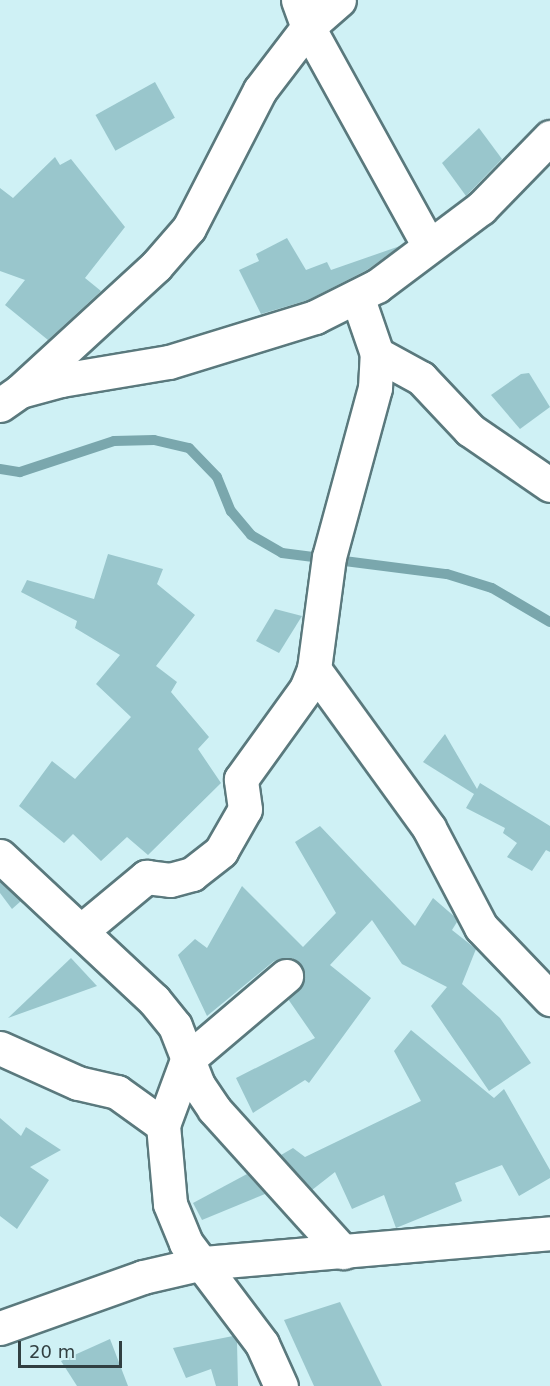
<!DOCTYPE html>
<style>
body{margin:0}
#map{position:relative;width:550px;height:1386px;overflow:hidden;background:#cff1f5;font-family:"DejaVu Sans",sans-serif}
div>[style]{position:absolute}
.stream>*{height:10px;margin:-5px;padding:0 5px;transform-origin:5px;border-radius:5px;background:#7aa7ad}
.building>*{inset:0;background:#99c6cc;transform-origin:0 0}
.roads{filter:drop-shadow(2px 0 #5a797d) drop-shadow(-2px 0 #5a797d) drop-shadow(0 2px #5a797d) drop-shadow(0 -2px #5a797d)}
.minor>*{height:33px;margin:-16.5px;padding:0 16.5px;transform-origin:16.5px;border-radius:16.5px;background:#fff}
span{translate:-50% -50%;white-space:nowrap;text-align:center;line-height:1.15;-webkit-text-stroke:5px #cff1f5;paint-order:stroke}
.scale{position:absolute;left:18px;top:1341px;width:104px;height:27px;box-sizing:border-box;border:3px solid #313f41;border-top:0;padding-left:8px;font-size:18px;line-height:21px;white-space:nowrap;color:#313f41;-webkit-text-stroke:4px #cff1f5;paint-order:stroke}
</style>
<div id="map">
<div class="stream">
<i style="left:0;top:469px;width:20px;rotate:9deg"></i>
<i style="left:20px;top:472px;width:99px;rotate:-18.3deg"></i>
<i style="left:114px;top:441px;width:40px;rotate:-1.4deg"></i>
<i style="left:154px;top:440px;width:36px;rotate:13deg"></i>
<i style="left:189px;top:448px;width:40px;rotate:46deg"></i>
<i style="left:217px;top:477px;width:37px;rotate:68deg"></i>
<i style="left:231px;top:511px;width:31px;rotate:50deg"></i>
<i style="left:251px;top:535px;width:36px;rotate:30deg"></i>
<i style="left:282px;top:553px;width:166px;rotate:7.3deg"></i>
<i style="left:447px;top:574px;width:47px;rotate:17.3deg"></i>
<i style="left:492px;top:588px;width:67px;rotate:30.4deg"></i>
</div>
<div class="building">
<i style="left:155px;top:82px;width:41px;height:68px;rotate:61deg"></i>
<i style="clip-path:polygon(479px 128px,502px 159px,466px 196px,442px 163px)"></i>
<i style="clip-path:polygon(55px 157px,60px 165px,71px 159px,125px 227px,85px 278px,101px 291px,48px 340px,5px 305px,25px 280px,0 271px,0 188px,13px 198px)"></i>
<i style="clip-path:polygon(287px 238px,306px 270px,327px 262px,331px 270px,400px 246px,367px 270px,308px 300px,261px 314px,239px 270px,259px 261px,256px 254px)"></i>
<i style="clip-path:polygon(529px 373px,550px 407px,520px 429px,491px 395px,521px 374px)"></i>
<i style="clip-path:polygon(108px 554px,163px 569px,157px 584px,195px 615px,156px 666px,177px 682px,171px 692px,209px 737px,198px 749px,221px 783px,148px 855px,127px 837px,101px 861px,73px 834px,64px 843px,19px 806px,52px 761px,75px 779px,131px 717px,96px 684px,120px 655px,75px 628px,77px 621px,21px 592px,27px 580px,94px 599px)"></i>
<i style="clip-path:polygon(275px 609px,302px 616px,279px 653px,256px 641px)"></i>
<i style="clip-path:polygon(445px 734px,477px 789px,480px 783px,550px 826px,550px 852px,546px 850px,532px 871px,507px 857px,517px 843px,503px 833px,505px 828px,466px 808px,474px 794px,423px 762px)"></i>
<i style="clip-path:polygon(320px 826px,415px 926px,433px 898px,455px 917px,457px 922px,452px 930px,476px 949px,462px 984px,500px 1018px,531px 1063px,489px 1091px,431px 1006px,447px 987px,402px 964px,372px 920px,330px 965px,371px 998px,309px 1083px,305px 1080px,253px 1113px,236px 1078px,315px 1038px,288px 999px,303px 983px,301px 964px,292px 958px,274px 961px,207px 1016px,178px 955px,195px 939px,207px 948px,242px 886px,303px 947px,336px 913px,295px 842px)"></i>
<i style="clip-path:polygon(0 882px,21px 901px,12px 909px,0 893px)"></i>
<i style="clip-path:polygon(71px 958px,97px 986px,8px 1018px)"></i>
<i style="clip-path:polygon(411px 1030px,494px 1098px,504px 1089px,550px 1170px,550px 1178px,519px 1196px,502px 1165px,455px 1183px,462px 1201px,396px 1228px,384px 1195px,352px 1209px,335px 1172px,312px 1190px,281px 1155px,293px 1148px,305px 1157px,421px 1101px,394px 1051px)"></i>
<i style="clip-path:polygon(0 1118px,21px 1136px,26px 1127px,61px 1150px,30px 1167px,49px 1180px,17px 1229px,0 1216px)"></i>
<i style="clip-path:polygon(247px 1174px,265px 1194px,202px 1220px,193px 1203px)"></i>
<i style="clip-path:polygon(340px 1302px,382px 1386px,314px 1386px,284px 1320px)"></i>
<i style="clip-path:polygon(233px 1336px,237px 1342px,238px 1386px,216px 1386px,211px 1369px,186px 1378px,173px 1348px)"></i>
<i style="clip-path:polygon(110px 1339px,128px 1386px,77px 1386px,61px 1361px)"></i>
</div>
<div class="roads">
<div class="minor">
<i style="left:298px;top:0;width:29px;rotate:70deg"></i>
<i style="left:308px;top:27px;width:41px;rotate:-41.1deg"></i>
<i style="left:377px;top:354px;width:50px;rotate:28.6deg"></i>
<i style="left:421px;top:378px;width:71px;rotate:46.7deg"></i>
<i style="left:470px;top:430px;width:97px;rotate:34.5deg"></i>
<i style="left:20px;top:391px;width:185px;rotate:-42.6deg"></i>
<i style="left:156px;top:266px;width:50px;rotate:-49deg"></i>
<i style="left:189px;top:228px;width:155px;rotate:-62.8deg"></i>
<i style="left:260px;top:90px;width:79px;rotate:-52.7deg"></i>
<i style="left:308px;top:27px;width:250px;rotate:61.1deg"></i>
<i style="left:0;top:405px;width:24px;rotate:-35deg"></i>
<i style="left:20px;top:391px;width:42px;rotate:-15deg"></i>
<i style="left:61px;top:380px;width:109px;rotate:-9.5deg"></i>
<i style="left:169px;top:362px;width:153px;rotate:-17.1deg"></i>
<i style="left:315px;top:317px;width:69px;rotate:-26.6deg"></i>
<i style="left:377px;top:286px;width:130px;rotate:-36.9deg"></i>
<i style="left:481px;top:208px;width:99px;rotate:-45.8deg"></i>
<i style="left:314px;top:669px;width:196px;rotate:54.1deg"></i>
<i style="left:429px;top:828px;width:112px;rotate:62.3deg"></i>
<i style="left:481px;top:927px;width:100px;rotate:46.2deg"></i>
<i style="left:0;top:856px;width:211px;rotate:43.1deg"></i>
<i style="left:154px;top:1000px;width:33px;rotate:51deg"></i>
<i style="left:175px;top:1026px;width:63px;rotate:68.7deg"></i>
<i style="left:198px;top:1085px;width:29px;rotate:56deg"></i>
<i style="left:214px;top:1109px;width:193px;rotate:47.9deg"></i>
<i style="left:81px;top:931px;width:85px;rotate:-39.7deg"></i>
<i style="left:146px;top:877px;width:24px;rotate:7deg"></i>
<i style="left:170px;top:880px;width:23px;rotate:-15deg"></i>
<i style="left:192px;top:874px;width:37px;rotate:-38deg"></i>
<i style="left:221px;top:851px;width:48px;rotate:-60.3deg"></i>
<i style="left:245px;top:809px;width:30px;rotate:-98deg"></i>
<i style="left:241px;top:779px;width:111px;rotate:-54.2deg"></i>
<i style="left:306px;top:689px;width:22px;rotate:-68deg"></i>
<i style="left:314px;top:669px;width:113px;rotate:-82.4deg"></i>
<i style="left:329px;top:557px;width:175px;rotate:-74.8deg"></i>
<i style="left:375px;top:388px;width:34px;rotate:-87deg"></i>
<i style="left:377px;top:354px;width:61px;rotate:-109deg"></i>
<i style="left:0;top:1048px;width:85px;rotate:24.2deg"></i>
<i style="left:78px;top:1083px;width:40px;rotate:13deg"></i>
<i style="left:117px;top:1092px;width:57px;rotate:35.7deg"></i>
<i style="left:163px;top:1125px;width:69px;rotate:-69.7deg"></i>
<i style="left:187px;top:1060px;width:130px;rotate:-40.3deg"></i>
<i style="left:163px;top:1125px;width:79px;rotate:84.9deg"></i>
<i style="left:170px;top:1204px;width:42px;rotate:67.7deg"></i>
<i style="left:186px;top:1243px;width:126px;rotate:53deg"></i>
<i style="left:262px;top:1344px;width:46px;rotate:65.7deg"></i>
<i style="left:0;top:1328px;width:152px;rotate:-19.6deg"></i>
<i style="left:143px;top:1277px;width:62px;rotate:-13.1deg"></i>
<i style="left:203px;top:1263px;width:348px;rotate:-4.9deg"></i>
</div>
</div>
<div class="scale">20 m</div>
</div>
